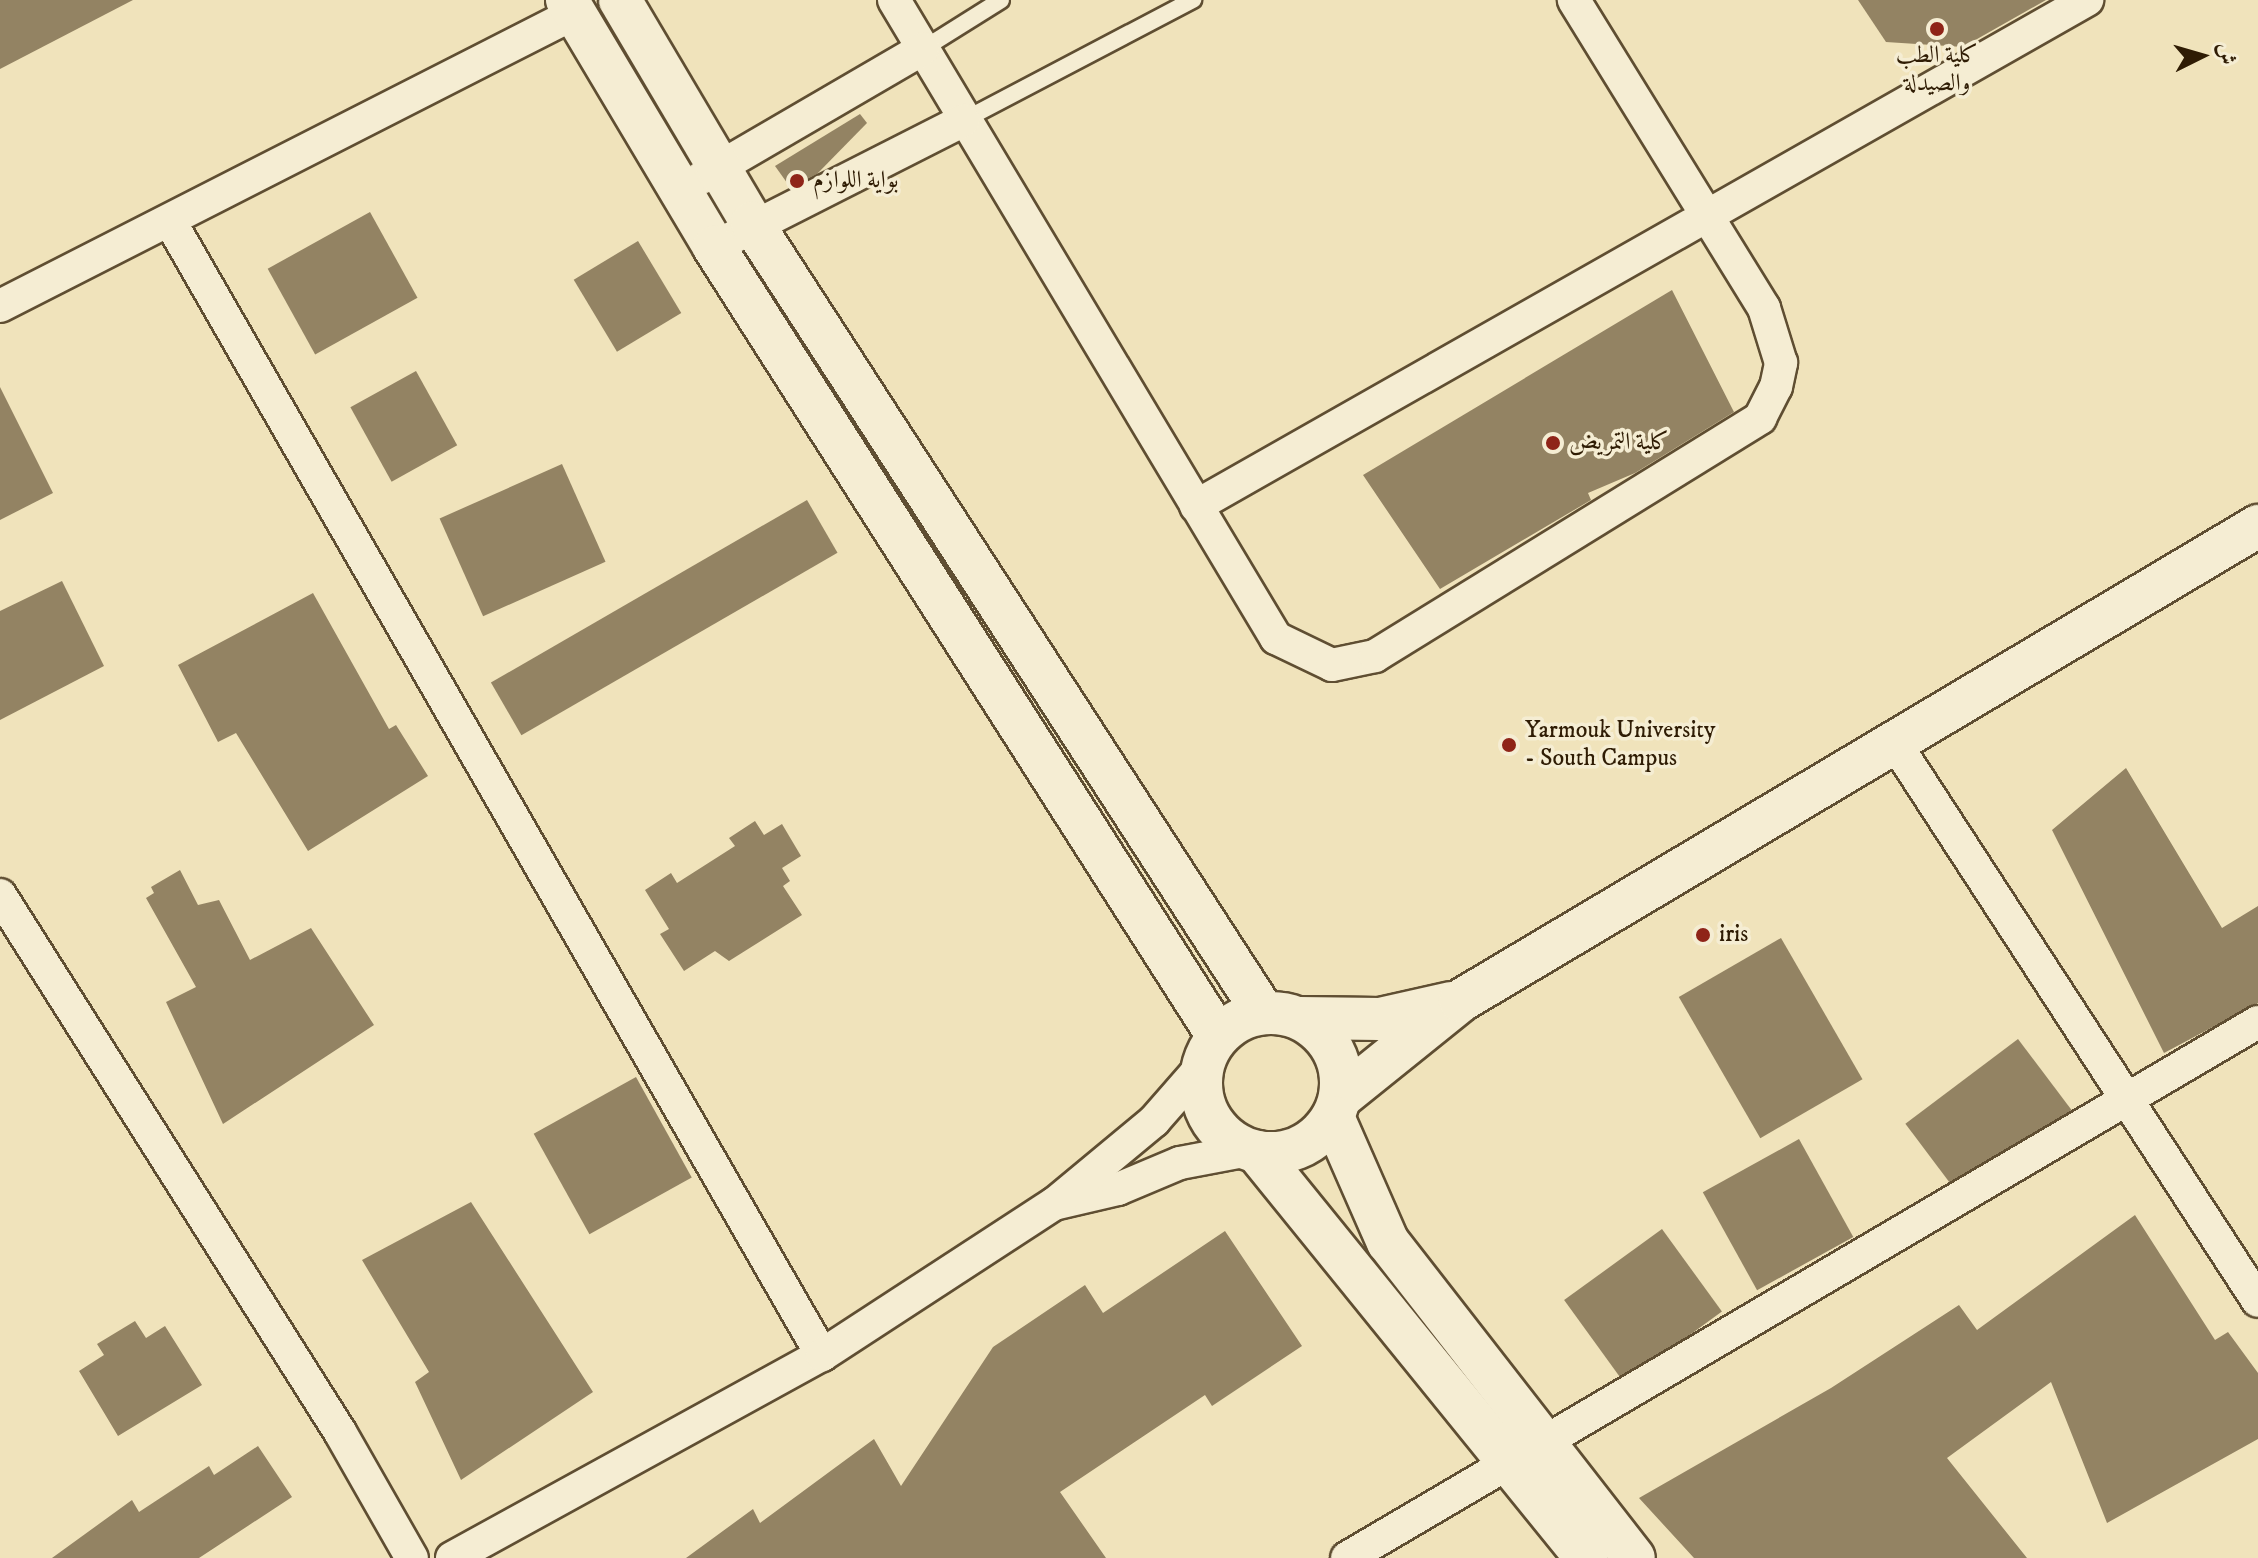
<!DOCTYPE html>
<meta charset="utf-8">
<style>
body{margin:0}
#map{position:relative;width:2258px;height:1558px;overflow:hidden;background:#f0e3bb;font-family:"IM FELL DW Pica",Amiri,serif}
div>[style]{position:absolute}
.building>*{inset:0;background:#938363;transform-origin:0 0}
.roads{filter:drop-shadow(2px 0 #5f4e32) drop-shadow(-2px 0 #5f4e32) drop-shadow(0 2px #5f4e32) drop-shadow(0 -2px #5f4e32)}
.service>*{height:16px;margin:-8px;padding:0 8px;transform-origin:8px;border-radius:8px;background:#f5edd3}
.minor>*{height:32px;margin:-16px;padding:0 16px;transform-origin:16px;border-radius:16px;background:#f5edd3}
.tertiary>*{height:42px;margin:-21px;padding:0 21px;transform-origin:21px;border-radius:21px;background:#f5edd3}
.tertiary>.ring{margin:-21px;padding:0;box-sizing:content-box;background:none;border:42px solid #f5edd3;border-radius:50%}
.dots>*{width:22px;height:22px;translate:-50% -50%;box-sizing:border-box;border:4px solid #f5edd3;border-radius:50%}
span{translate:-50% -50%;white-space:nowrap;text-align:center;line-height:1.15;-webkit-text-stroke:7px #f5edd3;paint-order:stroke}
.poi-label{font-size:24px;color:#2f1c04}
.left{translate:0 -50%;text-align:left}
.north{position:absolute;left:2162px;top:16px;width:80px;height:80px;-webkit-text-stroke:6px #f5edd3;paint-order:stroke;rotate:85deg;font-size:22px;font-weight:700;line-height:32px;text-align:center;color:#2f1c04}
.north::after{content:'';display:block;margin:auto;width:28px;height:36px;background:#2f1c04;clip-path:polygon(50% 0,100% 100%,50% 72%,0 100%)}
</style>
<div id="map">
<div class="building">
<i style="clip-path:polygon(0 0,133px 0,0 69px)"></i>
<i style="clip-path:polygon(1858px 0,2046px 0,1963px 47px,1886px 42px)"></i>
<i style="clip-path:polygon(860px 114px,867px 123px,817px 174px,790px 187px,775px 166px)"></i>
<i style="left:370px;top:212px;width:98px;height:117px;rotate:61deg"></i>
<i style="left:638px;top:241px;width:84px;height:75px;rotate:59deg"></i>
<i style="clip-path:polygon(1672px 290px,1734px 412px,1635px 473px,1588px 493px,1591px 500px,1440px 589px,1363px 475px)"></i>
<i style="left:416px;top:371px;width:85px;height:75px;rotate:61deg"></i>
<i style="clip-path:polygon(0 387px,53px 493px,0 520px)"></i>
<i style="left:562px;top:464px;width:107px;height:134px;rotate:66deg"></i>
<i style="left:807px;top:500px;width:61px;height:365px;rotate:60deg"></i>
<i style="clip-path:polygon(62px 581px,104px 666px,0 720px,0 611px)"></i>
<i style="clip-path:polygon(313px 593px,389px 729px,396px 725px,428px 776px,308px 851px,236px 733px,218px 742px,178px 665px)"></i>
<i style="clip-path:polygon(2126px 768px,2222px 928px,2258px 906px,2258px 1003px,2164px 1053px,2052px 830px)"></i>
<i style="clip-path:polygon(755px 821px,764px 835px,782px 824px,801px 856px,782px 868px,790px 881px,783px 886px,802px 915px,729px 961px,715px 951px,684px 971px,660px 934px,669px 929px,645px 890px,671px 873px,677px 883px,735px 846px,729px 838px)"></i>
<i style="clip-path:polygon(180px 870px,198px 905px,219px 900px,250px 960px,311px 928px,374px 1025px,223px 1124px,166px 1002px,196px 987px,146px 898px,154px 893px,151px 887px)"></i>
<i style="left:1781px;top:938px;width:163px;height:118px;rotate:60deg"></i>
<i style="left:2018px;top:1039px;width:89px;height:141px;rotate:53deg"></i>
<i style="left:636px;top:1077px;width:115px;height:117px;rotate:61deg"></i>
<i style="left:1799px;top:1139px;width:112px;height:110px;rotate:61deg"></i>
<i style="clip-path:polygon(471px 1202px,593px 1392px,461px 1480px,415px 1382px,429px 1372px,362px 1260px)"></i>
<i style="clip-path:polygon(2135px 1215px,2215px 1340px,2228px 1332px,2258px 1373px,2258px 1439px,2107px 1523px,2051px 1382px,1947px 1458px,2027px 1558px,1694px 1558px,1639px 1498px,1831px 1388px,1959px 1305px,1977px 1330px)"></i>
<i style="left:1662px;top:1229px;width:102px;height:121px;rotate:54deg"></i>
<i style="clip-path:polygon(1225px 1231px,1302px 1346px,1212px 1406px,1205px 1395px,1060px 1492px,1106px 1558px,686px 1558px,753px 1509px,760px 1523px,874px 1439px,901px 1486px,993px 1347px,1085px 1285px,1103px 1313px)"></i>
<i style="clip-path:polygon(135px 1321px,146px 1338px,165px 1326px,202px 1385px,118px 1436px,79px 1371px,104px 1355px,97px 1344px)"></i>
<i style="clip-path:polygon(258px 1446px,292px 1497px,199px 1558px,52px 1558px,132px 1500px,139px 1512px,209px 1466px,214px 1475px)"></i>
</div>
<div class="roads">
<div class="service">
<i style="left:923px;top:49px;width:92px;rotate:-32.1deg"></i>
<i style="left:964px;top:120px;width:259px;rotate:-27.7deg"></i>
</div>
<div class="minor">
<i style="left:894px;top:0;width:744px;rotate:59.09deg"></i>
<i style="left:1276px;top:638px;width:62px;rotate:25.7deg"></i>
<i style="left:1332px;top:665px;width:44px;rotate:-11.8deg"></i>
<i style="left:1375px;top:656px;width:453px;rotate:-31.7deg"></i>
<i style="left:1760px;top:418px;width:35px;rotate:-63deg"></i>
<i style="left:1776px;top:387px;width:25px;rotate:-78deg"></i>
<i style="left:1781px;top:363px;width:58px;rotate:-107.2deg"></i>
<i style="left:1764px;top:308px;width:362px;rotate:-121.7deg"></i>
<i style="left:701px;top:178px;width:257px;rotate:-30.2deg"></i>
<i style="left:171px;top:223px;width:1306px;rotate:60.1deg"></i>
<i style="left:714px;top:247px;width:280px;rotate:-26.9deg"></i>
<i style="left:0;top:306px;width:645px;rotate:-27deg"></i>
<i style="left:1196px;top:506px;width:1025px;rotate:-29.59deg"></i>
<i style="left:1893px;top:740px;width:669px;rotate:56.95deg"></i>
<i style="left:0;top:895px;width:636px;rotate:57.66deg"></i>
<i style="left:340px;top:1432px;width:145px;rotate:60.3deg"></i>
<i style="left:1054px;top:1204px;width:66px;rotate:-13.2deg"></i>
<i style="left:1118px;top:1189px;width:67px;rotate:-22.8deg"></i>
<i style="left:1180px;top:1163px;width:70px;rotate:-10.7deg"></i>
<i style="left:452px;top:1558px;width:422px;rotate:-28.8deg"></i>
<i style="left:822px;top:1355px;width:277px;rotate:-33.1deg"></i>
<i style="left:1054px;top:1204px;width:130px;rotate:-39.7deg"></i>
<i style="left:1154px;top:1121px;width:74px;rotate:-48.8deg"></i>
<i style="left:1347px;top:1558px;width:1057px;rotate:-30.47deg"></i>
</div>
<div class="tertiary">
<i style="left:567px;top:0;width:287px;rotate:59.2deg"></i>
<i style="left:714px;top:247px;width:936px;rotate:57.43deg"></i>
<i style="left:620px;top:0;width:259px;rotate:59.4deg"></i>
<i style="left:752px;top:223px;width:940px;rotate:57.07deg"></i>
<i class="ring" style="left:1201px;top:1013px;width:98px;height:98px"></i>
<i style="left:1299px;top:1018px;width:81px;rotate:0.7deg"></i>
<i style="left:1380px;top:1019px;width:73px;rotate:-12.7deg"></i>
<i style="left:1340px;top:1098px;width:154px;rotate:-38.9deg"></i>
<i style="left:1460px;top:1001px;width:929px;rotate:-30.76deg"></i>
<i style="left:1333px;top:1117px;width:137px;rotate:66.3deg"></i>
<i style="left:1388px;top:1242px;width:400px;rotate:52.1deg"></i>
<i style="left:1257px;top:1152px;width:523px;rotate:50.98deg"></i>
</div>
</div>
<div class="dots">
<i style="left:1937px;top:29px;background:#8f2418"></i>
<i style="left:797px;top:181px;background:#8f2418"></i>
<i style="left:1553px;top:443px;background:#8f2418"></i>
<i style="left:1509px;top:745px;background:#8f2418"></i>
<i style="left:1703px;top:935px;background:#8f2418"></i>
</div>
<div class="poi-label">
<span style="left:1937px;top:70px">كلية الطب<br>والصيدلة</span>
<span class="left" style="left:813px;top:181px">بواية اللوازم</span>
<span class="left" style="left:1569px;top:443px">كلية التمريض</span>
<span class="left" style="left:1525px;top:745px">Yarmouk University<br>- South Campus</span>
<span class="left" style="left:1719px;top:935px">iris</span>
</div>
<div class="north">ش</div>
</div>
